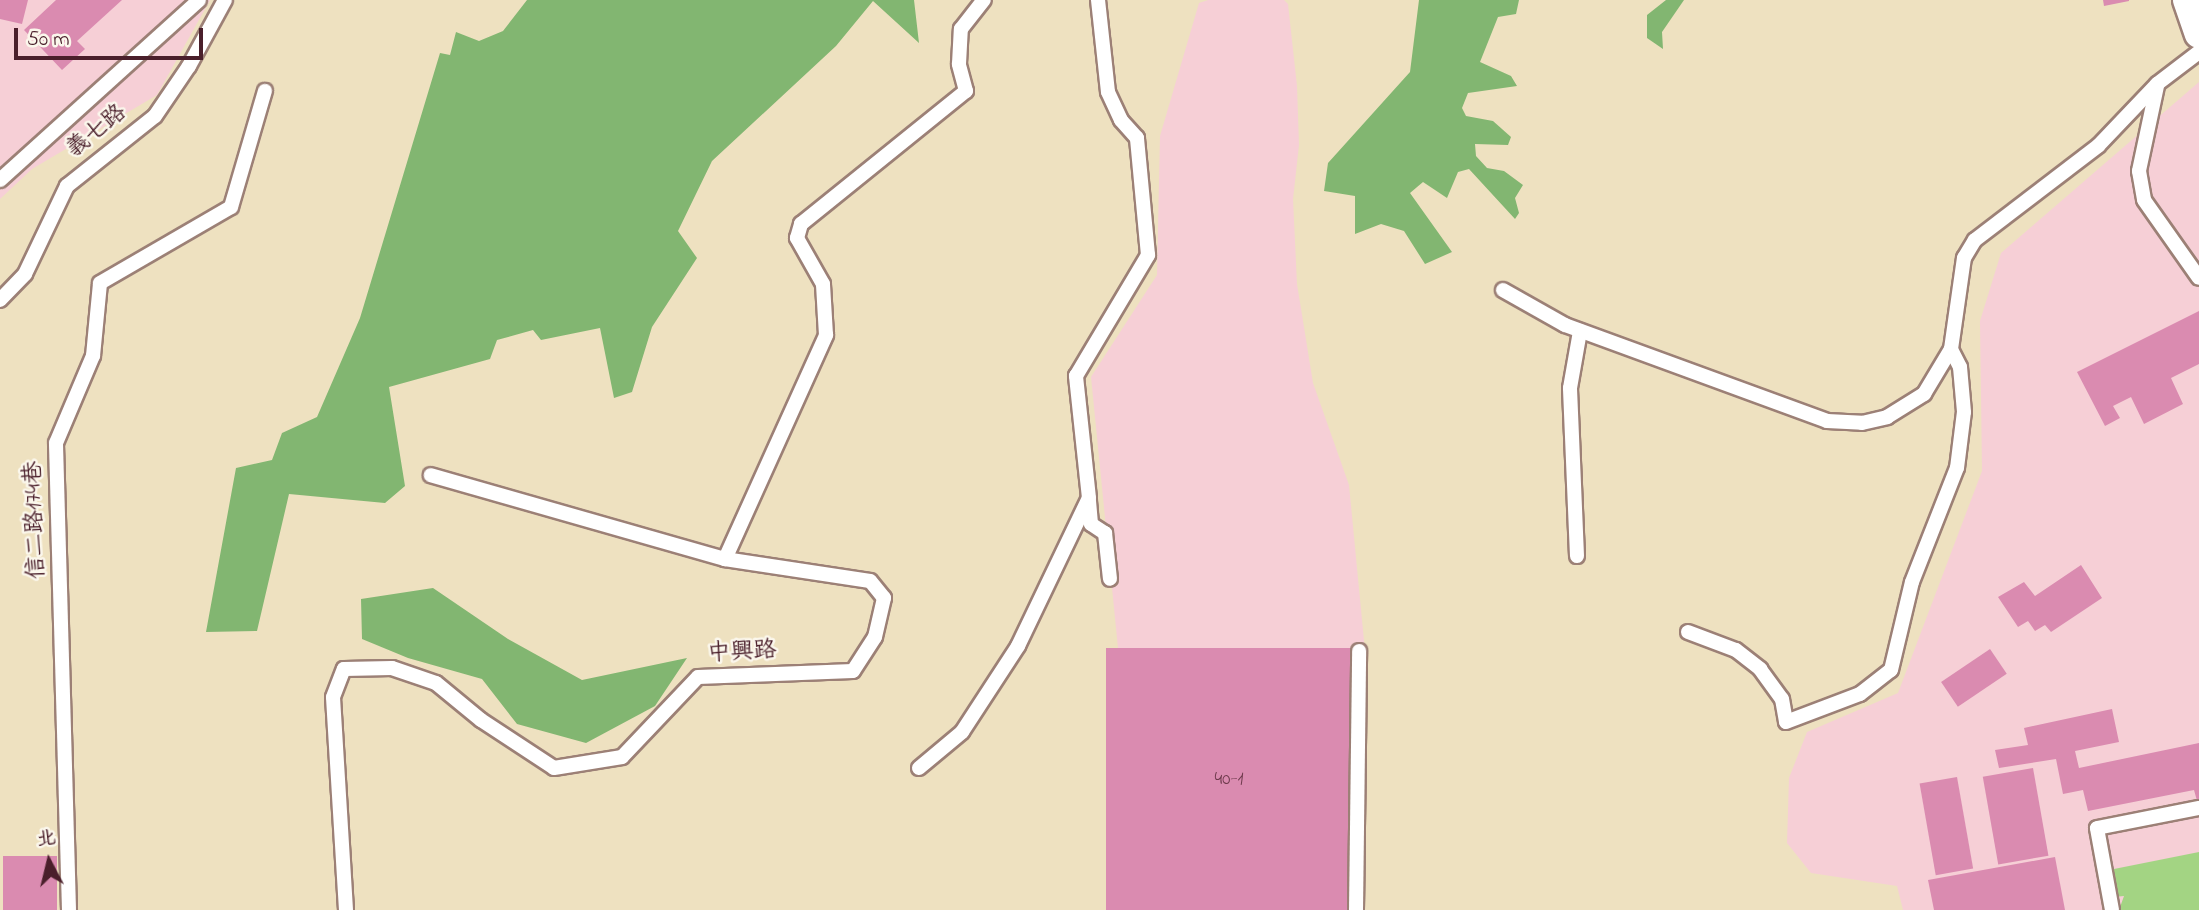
<!DOCTYPE html>
<meta charset="utf-8">
<style>
body{margin:0}
#map{position:relative;width:2199px;height:910px;overflow:hidden;background:#eee1c0;font-family:"Indie Flower","LXGW WenKai TC",sans-serif}
div>[style]{position:absolute}
.built>*{inset:0;background:#f6cfd6}
.green>*{inset:0;background:#a3d483}
.forest>*{inset:0;background:#82b671}
.building>*{inset:0;background:#da8bb0;transform-origin:0 0}
.roads{filter:drop-shadow(2px 0 #9c8076) drop-shadow(-2px 0 #9c8076) drop-shadow(0 2px #9c8076) drop-shadow(0 -2px #9c8076)}
.lane>*{height:14px;margin:-7px;padding:0 7px;transform-origin:7px;border-radius:7px;background:#fff}
.street>*{height:28px;margin:-14px;padding:0 14px;transform-origin:14px;border-radius:14px;background:#fff}
span{translate:-50% -50%;white-space:nowrap;text-align:center;line-height:1.15;-webkit-text-stroke:5px #fbf7ec;paint-order:stroke}
.number-label{font-size:19px;color:#6e3a4c}
.number-label span{-webkit-text-stroke-width:0}
.street-label{font-size:23px;color:#4a1f2b}
.north{position:absolute;left:14px;top:826px;width:70px;height:70px;-webkit-text-stroke:5px #fbf7ec;paint-order:stroke;rotate:353deg;font-size:19px;font-weight:700;line-height:28px;text-align:center;color:#4a1f2b}
.north::after{content:'';display:block;margin:auto;width:24px;height:32px;background:#4a1f2b;clip-path:polygon(50% 0,100% 100%,50% 72%,0 100%)}
.scale{position:absolute;left:14px;top:28px;width:189px;height:32px;box-sizing:border-box;border:4px solid #4a1f2b;border-top:0;padding-left:9px;font-size:21px;line-height:24px;white-space:nowrap;color:#4a1f2b;-webkit-text-stroke:5px #fbf7ec;paint-order:stroke}
</style>
<div id="map">
<div class="built">
<i style="clip-path:polygon(0 0,210px 0,157px 95px,32px 169px,0 199px)"></i>
<i style="clip-path:polygon(1208px 0,1284px 0,1288px 4px,1297px 86px,1299px 145px,1293px 199px,1297px 284px,1313px 383px,1349px 485px,1365px 651px,1118px 648px,1091px 377px,1157px 275px,1160px 136px,1199px 3px)"></i>
<i style="clip-path:polygon(2199px 82px,2199px 910px,1903px 910px,1897px 886px,1811px 873px,1787px 843px,1789px 778px,1807px 732px,1898px 693px,1982px 471px,1980px 321px,2001px 253px)"></i>
</div>
<div class="green">
<i style="clip-path:polygon(2199px 852px,2199px 910px,2119px 910px,2124px 896px,2104px 898px,2099px 872px)"></i>
</div>
<div class="forest">
<i style="clip-path:polygon(527px 0,914px 0,919px 43px,873px 1px,836px 46px,712px 161px,678px 231px,697px 258px,652px 327px,632px 392px,614px 398px,600px 328px,541px 340px,533px 330px,497px 340px,490px 359px,389px 387px,405px 486px,385px 503px,289px 494px,257px 631px,206px 632px,236px 468px,272px 460px,282px 433px,317px 417px,360px 318px,440px 53px,450px 55px,456px 32px,479px 41px,503px 31px)"></i>
<i style="clip-path:polygon(1419px 0,1519px 0,1516px 14px,1498px 17px,1480px 62px,1511px 76px,1517px 86px,1468px 93px,1462px 108px,1466px 116px,1493px 121px,1511px 137px,1508px 145px,1475px 144px,1476px 156px,1487px 168px,1504px 171px,1523px 185px,1515px 198px,1519px 213px,1515px 219px,1469px 169px,1458px 172px,1447px 198px,1423px 182px,1410px 193px,1452px 252px,1425px 264px,1404px 231px,1381px 224px,1355px 234px,1355px 196px,1324px 191px,1328px 163px,1410px 72px)"></i>
<i style="clip-path:polygon(1666px 0,1684px 0,1662px 32px,1663px 49px,1647px 38px,1647px 15px)"></i>
<i style="clip-path:polygon(433px 588px,508px 639px,582px 680px,687px 658px,655px 706px,586px 743px,517px 724px,482px 679px,408px 658px,362px 639px,361px 599px)"></i>
</div>
<div class="building">
<i style="clip-path:polygon(0 0,28px 0,22px 24px,0 19px)"></i>
<i style="clip-path:polygon(56px 0,122px 0,77px 41px,85px 49px,62px 70px,24px 30px)"></i>
<i style="clip-path:polygon(2103px 0,2129px 0,2129px 1px,2104px 6px)"></i>
<i style="clip-path:polygon(2199px 311px,2199px 364px,2171px 378px,2183px 404px,2144px 424px,2131px 397px,2113px 406px,2120px 418px,2105px 426px,2077px 372px)"></i>
<i style="clip-path:polygon(2081px 565px,2102px 598px,2051px 632px,2045px 625px,2035px 631px,2028px 621px,2018px 627px,1998px 597px,2024px 582px,2035px 596px)"></i>
<i style="left:1106px;top:648px;width:248px;height:262px"></i>
<i style="left:1990px;top:649px;width:30px;height:59px;rotate:56deg"></i>
<i style="clip-path:polygon(2112px 709px,2119px 742px,2075px 751px,2079px 768px,2199px 743px,2199px 808px,2194px 790px,2088px 811px,2083px 790px,2063px 794px,2056px 759px,1999px 768px,1995px 750px,2028px 745px,2024px 728px)"></i>
<i style="left:2033px;top:768px;width:89px;height:51px;rotate:80deg"></i>
<i style="left:1957px;top:777px;width:93px;height:38px;rotate:80deg"></i>
<i style="left:57px;top:856px;width:54px;height:54px;rotate:90deg"></i>
<i style="clip-path:polygon(2055px 857px,2065px 910px,1934px 910px,1928px 880px)"></i>
</div>
<div class="roads">
<div class="lane">
<i style="left:2157px;top:86px;width:87px;rotate:102deg"></i>
<i style="left:2139px;top:171px;width:29px;rotate:80deg"></i>
<i style="left:2144px;top:200px;width:95px;rotate:54.8deg"></i>
<i style="left:0;top:180px;width:268px;rotate:-42.1deg"></i>
<i style="left:1503px;top:290px;width:71px;rotate:29.4deg"></i>
<i style="left:1565px;top:325px;width:279px;rotate:20.1deg"></i>
<i style="left:1827px;top:421px;width:35px;rotate:3deg"></i>
<i style="left:1862px;top:423px;width:26px;rotate:-13deg"></i>
<i style="left:1887px;top:417px;width:44px;rotate:-31.9deg"></i>
<i style="left:1924px;top:394px;width:52px;rotate:-59deg"></i>
<i style="left:1951px;top:349px;width:92px;rotate:-81.9deg"></i>
<i style="left:1964px;top:258px;width:21px;rotate:-59deg"></i>
<i style="left:1975px;top:240px;width:155px;rotate:-37.4deg"></i>
<i style="left:2098px;top:146px;width:86px;rotate:-46.4deg"></i>
<i style="left:2157px;top:84px;width:53px;rotate:-37.3deg"></i>
<i style="left:0;top:300px;width:36px;rotate:-46deg"></i>
<i style="left:25px;top:274px;width:98px;rotate:-64.5deg"></i>
<i style="left:67px;top:186px;width:112px;rotate:-38.5deg"></i>
<i style="left:155px;top:116px;width:60px;rotate:-55.8deg"></i>
<i style="left:189px;top:66px;width:75px;rotate:-61.4deg"></i>
<i style="left:1089px;top:501px;width:23px;rotate:85deg"></i>
<i style="left:1091px;top:524px;width:17px;rotate:33deg"></i>
<i style="left:1105px;top:533px;width:46px;rotate:83.8deg"></i>
<i style="left:1577px;top:556px;width:168px;rotate:-92.4deg"></i>
<i style="left:1570px;top:388px;width:58px;rotate:-80deg"></i>
<i style="left:725px;top:559px;width:246px;rotate:-65.7deg"></i>
<i style="left:826px;top:335px;width:51px;rotate:-93.4deg"></i>
<i style="left:823px;top:284px;width:53px;rotate:-119.5deg"></i>
<i style="left:797px;top:238px;width:15px;rotate:-74deg"></i>
<i style="left:801px;top:224px;width:212px;rotate:-38.9deg"></i>
<i style="left:966px;top:91px;width:28px;rotate:-105deg"></i>
<i style="left:959px;top:64px;width:35px;rotate:-87deg"></i>
<i style="left:961px;top:29px;width:37px;rotate:-52deg"></i>
<i style="left:1688px;top:632px;width:51px;rotate:20.6deg"></i>
<i style="left:1736px;top:650px;width:31px;rotate:38deg"></i>
<i style="left:1760px;top:669px;width:37px;rotate:54deg"></i>
<i style="left:1782px;top:699px;width:23px;rotate:80deg"></i>
<i style="left:1786px;top:722px;width:79px;rotate:-20.7deg"></i>
<i style="left:1860px;top:694px;width:39px;rotate:-38deg"></i>
<i style="left:1891px;top:670px;width:90px;rotate:-76.6deg"></i>
<i style="left:1912px;top:582px;width:123px;rotate:-68.5deg"></i>
<i style="left:1957px;top:468px;width:56px;rotate:-82.9deg"></i>
<i style="left:1964px;top:412px;width:45px;rotate:-95.1deg"></i>
<i style="left:1960px;top:367px;width:20px;rotate:-117deg"></i>
<i style="left:919px;top:768px;width:56px;rotate:-39.9deg"></i>
<i style="left:962px;top:732px;width:103px;rotate:-56.9deg"></i>
<i style="left:1018px;top:646px;width:164px;rotate:-64.4deg"></i>
<i style="left:1089px;top:498px;width:123px;rotate:-96.1deg"></i>
<i style="left:1076px;top:376px;width:141px;rotate:-59.2deg"></i>
<i style="left:1148px;top:255px;width:118px;rotate:-95.4deg"></i>
<i style="left:1137px;top:138px;width:24px;rotate:-132deg"></i>
<i style="left:1121px;top:120px;width:31px;rotate:-115deg"></i>
<i style="left:1108px;top:92px;width:93px;rotate:-96.2deg"></i>
<i style="left:69px;top:910px;width:467px;rotate:-91.6deg"></i>
<i style="left:56px;top:443px;width:95px;rotate:-67deg"></i>
<i style="left:93px;top:356px;width:73px;rotate:-84.5deg"></i>
<i style="left:100px;top:283px;width:151px;rotate:-30.1deg"></i>
<i style="left:231px;top:207px;width:121px;rotate:-73.7deg"></i>
<i style="left:346px;top:910px;width:213px;rotate:-93.5deg"></i>
<i style="left:333px;top:697px;width:30px;rotate:-69deg"></i>
<i style="left:344px;top:669px;width:48px;rotate:-1.2deg"></i>
<i style="left:392px;top:668px;width:46px;rotate:18.8deg"></i>
<i style="left:436px;top:683px;width:58px;rotate:39.4deg"></i>
<i style="left:481px;top:720px;width:87px;rotate:33.3deg"></i>
<i style="left:554px;top:768px;width:69px;rotate:-9.2deg"></i>
<i style="left:622px;top:757px;width:110px;rotate:-46.5deg"></i>
<i style="left:698px;top:677px;width:155px;rotate:-2.2deg"></i>
<i style="left:853px;top:671px;width:40px;rotate:-57.1deg"></i>
<i style="left:875px;top:637px;width:40px;rotate:-77deg"></i>
<i style="left:884px;top:598px;width:22px;rotate:-129deg"></i>
<i style="left:870px;top:581px;width:147px;rotate:-171.4deg"></i>
<i style="left:725px;top:559px;width:306px;rotate:-164.1deg"></i>
<i style="left:1356px;top:910px;width:259px;rotate:-89.3deg"></i>
<i style="left:2112px;top:910px;width:83px;rotate:-100.4deg"></i>
<i style="left:2097px;top:828px;width:104px;rotate:-11.1deg"></i>
</div>
<div class="street">
<i style="left:2187px;top:0;width:36px;rotate:71deg"></i>
</div>
</div>
<div class="number-label">
<span style="left:1229px;top:780px">40-1</span>
</div>
<div class="street-label">
<span style="left:97px;top:132px;rotate:-39deg">義七路</span>
<span style="left:36px;top:520px;rotate:-92deg">信二路174巷</span>
<span style="left:742px;top:653px;rotate:-3deg">中興路</span>
</div>
<div class="north">北</div>
<div class="scale">50 m</div>
</div>
